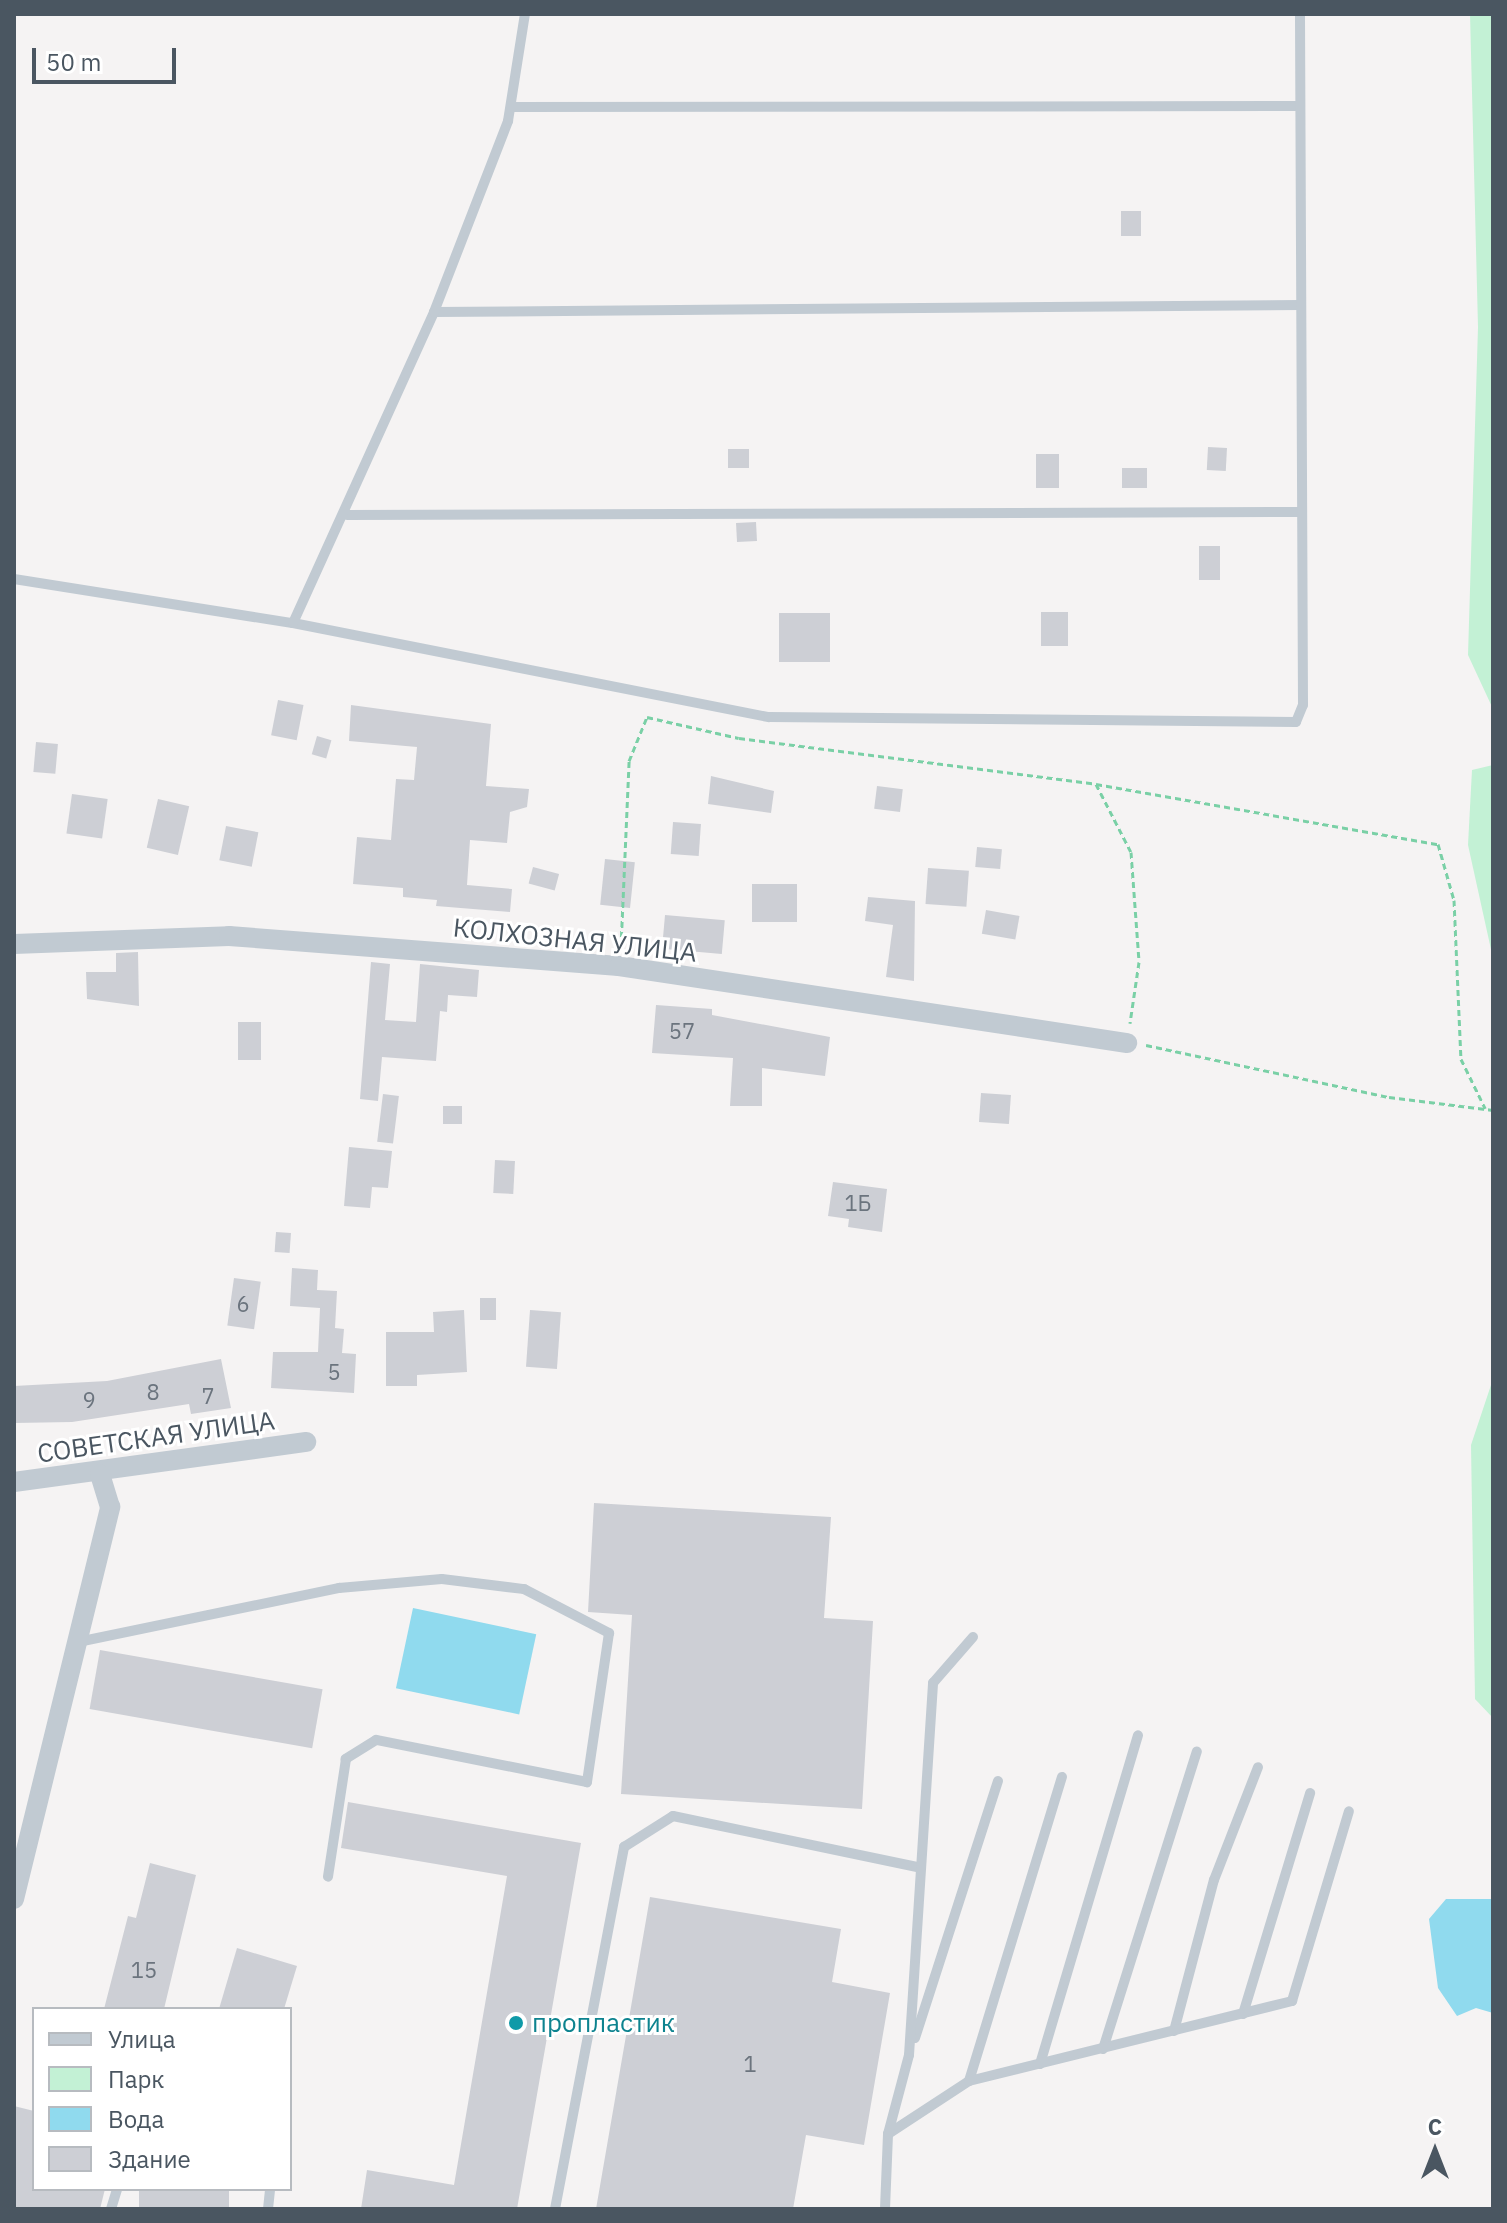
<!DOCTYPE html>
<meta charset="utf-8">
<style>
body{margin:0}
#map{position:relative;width:1507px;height:2223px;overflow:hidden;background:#f5f3f3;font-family:"IBM Plex Sans",sans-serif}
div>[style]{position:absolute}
.green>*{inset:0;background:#c3f1d5}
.water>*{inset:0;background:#90daee;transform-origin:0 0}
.building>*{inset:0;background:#cdcfd5;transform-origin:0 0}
.path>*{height:3px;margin-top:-1.5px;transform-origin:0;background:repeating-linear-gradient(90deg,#7ad0a6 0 6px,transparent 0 10px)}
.lane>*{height:10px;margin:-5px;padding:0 5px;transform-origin:5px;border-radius:5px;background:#c1cad2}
.street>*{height:20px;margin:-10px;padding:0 10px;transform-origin:10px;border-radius:10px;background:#c1cad2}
.dots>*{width:22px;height:22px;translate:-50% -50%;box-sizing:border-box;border:4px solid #fff;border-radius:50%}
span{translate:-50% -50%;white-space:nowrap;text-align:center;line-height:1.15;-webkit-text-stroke:6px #fff;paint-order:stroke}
.number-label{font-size:22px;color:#6b747e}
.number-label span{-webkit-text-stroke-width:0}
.street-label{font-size:26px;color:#4a5661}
.culture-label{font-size:26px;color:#0d838f}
.left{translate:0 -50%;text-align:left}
.frame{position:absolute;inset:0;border:16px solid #4a5661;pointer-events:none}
.legend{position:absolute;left:32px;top:2007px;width:260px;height:184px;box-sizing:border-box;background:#fff;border:2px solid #b7bbc0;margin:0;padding:10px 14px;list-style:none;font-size:24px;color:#4a5661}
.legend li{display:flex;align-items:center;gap:16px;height:40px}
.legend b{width:40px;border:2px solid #b7bbc0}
.north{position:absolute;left:1395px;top:2111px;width:80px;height:80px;-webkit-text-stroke:6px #fff;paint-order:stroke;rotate:0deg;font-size:22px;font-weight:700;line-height:32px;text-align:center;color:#4a5661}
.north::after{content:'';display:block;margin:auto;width:28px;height:36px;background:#4a5661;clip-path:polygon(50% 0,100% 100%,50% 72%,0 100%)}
.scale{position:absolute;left:32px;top:48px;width:144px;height:36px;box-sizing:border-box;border:4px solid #4a5661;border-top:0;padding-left:10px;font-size:24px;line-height:28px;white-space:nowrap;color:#4a5661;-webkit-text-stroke:6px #fff;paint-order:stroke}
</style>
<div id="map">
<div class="green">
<i style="clip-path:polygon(1470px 14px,1493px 14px,1493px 709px,1468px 655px,1478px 327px)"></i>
<i style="clip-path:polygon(1493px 765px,1493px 953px,1492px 954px,1468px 845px,1472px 770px)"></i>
<i style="clip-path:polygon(1493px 1379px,1493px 1718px,1475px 1699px,1471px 1445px)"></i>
</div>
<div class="water">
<i style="left:413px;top:1608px;width:126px;height:82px;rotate:12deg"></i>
<i style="clip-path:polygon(1446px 1899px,1493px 1899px,1493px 2013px,1476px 2008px,1457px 2016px,1438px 1988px,1429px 1919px)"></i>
</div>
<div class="building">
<i style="left:1121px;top:211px;width:20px;height:25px"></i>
<i style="left:1208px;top:447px;width:19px;height:23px;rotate:3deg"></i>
<i style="left:728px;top:449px;width:21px;height:19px"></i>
<i style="left:1036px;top:454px;width:23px;height:34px"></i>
<i style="left:1122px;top:468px;width:25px;height:20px"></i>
<i style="left:756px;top:522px;width:19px;height:20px;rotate:87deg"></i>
<i style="left:1199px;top:546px;width:21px;height:34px"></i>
<i style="left:1041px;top:612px;width:27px;height:34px"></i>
<i style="left:779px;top:613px;width:51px;height:49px"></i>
<i style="left:278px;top:700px;width:26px;height:36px;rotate:11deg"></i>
<i style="clip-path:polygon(351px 705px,491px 724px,486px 786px,529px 789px,527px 807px,510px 812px,507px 843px,470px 840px,467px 885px,512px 889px,510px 912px,436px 906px,437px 900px,403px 897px,403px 888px,353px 884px,357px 837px,391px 840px,396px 779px,414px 780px,417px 747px,349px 741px)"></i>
<i style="left:317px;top:736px;width:15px;height:19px;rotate:16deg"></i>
<i style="left:36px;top:742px;width:22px;height:30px;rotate:5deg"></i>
<i style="clip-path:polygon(711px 776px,774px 791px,771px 813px,708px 804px)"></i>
<i style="left:877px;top:786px;width:26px;height:23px;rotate:7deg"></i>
<i style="left:72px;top:794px;width:36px;height:40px;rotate:8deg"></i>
<i style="left:158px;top:799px;width:32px;height:50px;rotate:13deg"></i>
<i style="left:673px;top:822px;width:28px;height:32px;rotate:4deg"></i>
<i style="left:226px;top:826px;width:33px;height:35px;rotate:11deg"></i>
<i style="left:977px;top:847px;width:25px;height:20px;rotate:5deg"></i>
<i style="left:605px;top:859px;width:30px;height:46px;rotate:6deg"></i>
<i style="left:533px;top:867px;width:27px;height:17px;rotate:15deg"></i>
<i style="left:928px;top:868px;width:41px;height:36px;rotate:4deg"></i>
<i style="left:752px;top:884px;width:45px;height:38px"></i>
<i style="clip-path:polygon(868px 897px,915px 901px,914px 981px,886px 977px,893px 925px,865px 921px)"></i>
<i style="left:986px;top:910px;width:34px;height:24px;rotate:10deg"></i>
<i style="left:665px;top:915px;width:60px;height:34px;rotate:5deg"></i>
<i style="clip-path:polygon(138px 952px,139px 1006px,87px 999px,86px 972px,116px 972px,116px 953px)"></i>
<i style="clip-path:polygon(371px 962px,390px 964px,385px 1020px,416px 1022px,420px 964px,479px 970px,477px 997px,448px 995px,447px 1012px,440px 1011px,436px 1061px,382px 1057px,378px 1101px,360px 1099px)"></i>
<i style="clip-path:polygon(656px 1005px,712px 1009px,712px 1015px,830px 1037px,825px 1076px,762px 1068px,762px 1106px,730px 1106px,733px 1058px,652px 1053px)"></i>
<i style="left:238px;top:1022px;width:23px;height:38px"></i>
<i style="left:981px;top:1093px;width:30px;height:29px;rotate:4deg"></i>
<i style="left:383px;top:1094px;width:16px;height:48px;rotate:7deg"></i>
<i style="left:443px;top:1106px;width:19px;height:18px"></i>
<i style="clip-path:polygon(349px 1147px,392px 1151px,388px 1188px,372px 1187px,370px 1208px,344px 1206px)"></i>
<i style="left:495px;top:1160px;width:20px;height:33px;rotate:3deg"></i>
<i style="clip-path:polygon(833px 1182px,887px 1189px,882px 1232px,848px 1227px,849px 1219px,828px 1216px)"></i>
<i style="left:276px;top:1232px;width:15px;height:20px;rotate:4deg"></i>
<i style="clip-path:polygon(292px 1268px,318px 1270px,317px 1290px,337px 1291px,335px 1328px,344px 1329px,342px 1353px,356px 1354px,354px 1393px,271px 1388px,273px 1352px,318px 1352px,320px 1308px,290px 1306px)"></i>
<i style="left:234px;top:1278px;width:27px;height:48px;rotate:8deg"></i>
<i style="left:480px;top:1298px;width:16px;height:22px"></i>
<i style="clip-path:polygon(464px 1310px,467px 1372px,417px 1375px,417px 1386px,386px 1386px,386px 1332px,434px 1332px,433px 1312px)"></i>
<i style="left:530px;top:1310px;width:31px;height:57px;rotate:4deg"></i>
<i style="clip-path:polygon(221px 1359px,231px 1408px,191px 1414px,189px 1404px,72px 1422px,14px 1423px,14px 1386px,107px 1381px)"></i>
<i style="clip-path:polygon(594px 1503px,831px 1517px,824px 1618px,873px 1621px,862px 1809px,621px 1794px,632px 1615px,588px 1612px)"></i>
<i style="left:100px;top:1650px;width:226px;height:60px;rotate:10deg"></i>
<i style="clip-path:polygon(348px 1802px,581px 1843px,517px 2209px,361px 2209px,367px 2170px,454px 2185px,507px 1876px,341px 1848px)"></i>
<i style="clip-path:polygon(150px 1863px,196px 1875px,164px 2009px,104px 2009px,128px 1916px,136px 1918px)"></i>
<i style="clip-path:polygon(650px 1897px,841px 1929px,832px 1982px,890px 1993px,864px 2145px,806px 2135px,793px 2209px,596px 2209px)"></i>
<i style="clip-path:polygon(237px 1948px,297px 1966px,284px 2009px,219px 2009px)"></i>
<i style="clip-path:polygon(14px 2106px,34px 2111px,34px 2189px,105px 2189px,100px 2209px,14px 2207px)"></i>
<i style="left:139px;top:2189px;width:90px;height:21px"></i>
</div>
<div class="path">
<i style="left:1096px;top:784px;width:76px;rotate:62.8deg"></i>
<i style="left:1131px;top:852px;width:110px;rotate:85.8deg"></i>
<i style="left:1139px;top:962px;width:62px;rotate:98.4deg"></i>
<i style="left:621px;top:947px;width:186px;rotate:-87.5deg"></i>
<i style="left:629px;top:761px;width:48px;rotate:-67.8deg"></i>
<i style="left:647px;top:717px;width:94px;rotate:12.9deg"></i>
<i style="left:739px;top:738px;width:360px;rotate:7.3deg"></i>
<i style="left:1096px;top:784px;width:347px;rotate:10deg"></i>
<i style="left:1438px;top:844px;width:58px;rotate:74.1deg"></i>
<i style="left:1454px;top:900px;width:159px;rotate:87.5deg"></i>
<i style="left:1461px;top:1059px;width:55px;rotate:63.9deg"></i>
<i style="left:1146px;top:1045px;width:249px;rotate:12.1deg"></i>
<i style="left:1389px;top:1097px;width:105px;rotate:7.1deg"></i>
</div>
<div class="lane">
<i style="left:511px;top:107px;width:789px;rotate:-0.07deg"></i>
<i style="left:434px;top:312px;width:866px;rotate:-0.46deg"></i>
<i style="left:347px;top:515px;width:954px;rotate:-0.18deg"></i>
<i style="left:14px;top:579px;width:282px;rotate:9deg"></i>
<i style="left:293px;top:623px;width:485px;rotate:11.2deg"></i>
<i style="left:769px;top:717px;width:527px;rotate:0.54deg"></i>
<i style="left:1296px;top:722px;width:18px;rotate:-68deg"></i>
<i style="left:1303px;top:705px;width:691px;rotate:-90.25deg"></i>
<i style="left:293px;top:623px;width:341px;rotate:-65.6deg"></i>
<i style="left:434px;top:312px;width:205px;rotate:-68.8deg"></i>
<i style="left:508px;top:121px;width:108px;rotate:-81deg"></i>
<i style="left:78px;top:1642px;width:267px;rotate:-11.7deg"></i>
<i style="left:339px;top:1588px;width:103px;rotate:-5deg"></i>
<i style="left:442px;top:1579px;width:83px;rotate:7deg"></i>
<i style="left:524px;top:1589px;width:96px;rotate:27.4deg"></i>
<i style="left:609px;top:1633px;width:151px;rotate:98.4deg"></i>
<i style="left:587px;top:1782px;width:215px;rotate:-168.7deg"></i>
<i style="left:376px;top:1740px;width:36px;rotate:148deg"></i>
<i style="left:346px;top:1759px;width:119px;rotate:98.7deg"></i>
<i style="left:1243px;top:2014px;width:231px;rotate:-73.1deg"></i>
<i style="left:1174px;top:2031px;width:156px;rotate:-75.2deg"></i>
<i style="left:1214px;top:1880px;width:121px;rotate:-68.7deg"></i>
<i style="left:915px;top:2038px;width:270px;rotate:-72.1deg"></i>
<i style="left:1103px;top:2049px;width:312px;rotate:-72.5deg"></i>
<i style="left:1040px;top:2064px;width:343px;rotate:-73.4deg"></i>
<i style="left:969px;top:2081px;width:318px;rotate:-73deg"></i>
<i style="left:888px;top:2134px;width:97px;rotate:-33.2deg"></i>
<i style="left:969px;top:2081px;width:333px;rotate:-13.9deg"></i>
<i style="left:1292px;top:2001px;width:198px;rotate:-73.3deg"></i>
<i style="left:111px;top:2209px;width:21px;rotate:-73deg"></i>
<i style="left:268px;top:2209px;width:20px;rotate:-84deg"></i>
<i style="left:555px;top:2209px;width:369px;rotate:-79.2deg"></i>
<i style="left:624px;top:1847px;width:58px;rotate:-32.3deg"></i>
<i style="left:673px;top:1816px;width:253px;rotate:11.8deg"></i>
<i style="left:885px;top:2209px;width:75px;rotate:-87.7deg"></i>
<i style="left:888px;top:2134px;width:82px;rotate:-75.1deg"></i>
<i style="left:909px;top:2055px;width:373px;rotate:-86.3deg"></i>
<i style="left:933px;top:1683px;width:61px;rotate:-49deg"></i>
</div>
<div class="street">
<i style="left:14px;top:944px;width:215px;rotate:-2.1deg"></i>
<i style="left:229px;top:936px;width:391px;rotate:4.4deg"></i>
<i style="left:619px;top:966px;width:514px;rotate:8.62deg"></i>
<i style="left:14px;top:1482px;width:295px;rotate:-7.8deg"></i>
<i style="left:14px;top:1899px;width:404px;rotate:-76.2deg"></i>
<i style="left:110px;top:1507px;width:34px;rotate:-107deg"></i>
</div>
<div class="dots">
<i style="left:516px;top:2023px;background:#0f9aa8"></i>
</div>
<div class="number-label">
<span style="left:682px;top:1031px">57</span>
<span style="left:858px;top:1203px">1Б</span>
<span style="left:243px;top:1304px">6</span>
<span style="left:334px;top:1372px">5</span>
<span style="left:153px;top:1392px">8</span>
<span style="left:208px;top:1396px">7</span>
<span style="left:89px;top:1400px">9</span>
<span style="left:144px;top:1970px">15</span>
<span style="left:750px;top:2064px">1</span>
</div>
<div class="street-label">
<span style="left:575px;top:940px;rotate:6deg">КОЛХОЗНАЯ УЛИЦА</span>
<span style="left:156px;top:1437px;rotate:-8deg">СОВЕТСКАЯ УЛИЦА</span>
</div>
<div class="culture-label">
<span class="left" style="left:532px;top:2023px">пропластик</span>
</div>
<div class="frame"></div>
<ul class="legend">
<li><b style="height:10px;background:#c1cad2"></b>Улица</li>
<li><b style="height:22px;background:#c3f1d5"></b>Парк</li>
<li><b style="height:22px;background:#90daee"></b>Вода</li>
<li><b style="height:22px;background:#cdcfd5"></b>Здание</li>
</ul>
<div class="north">С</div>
<div class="scale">50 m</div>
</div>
